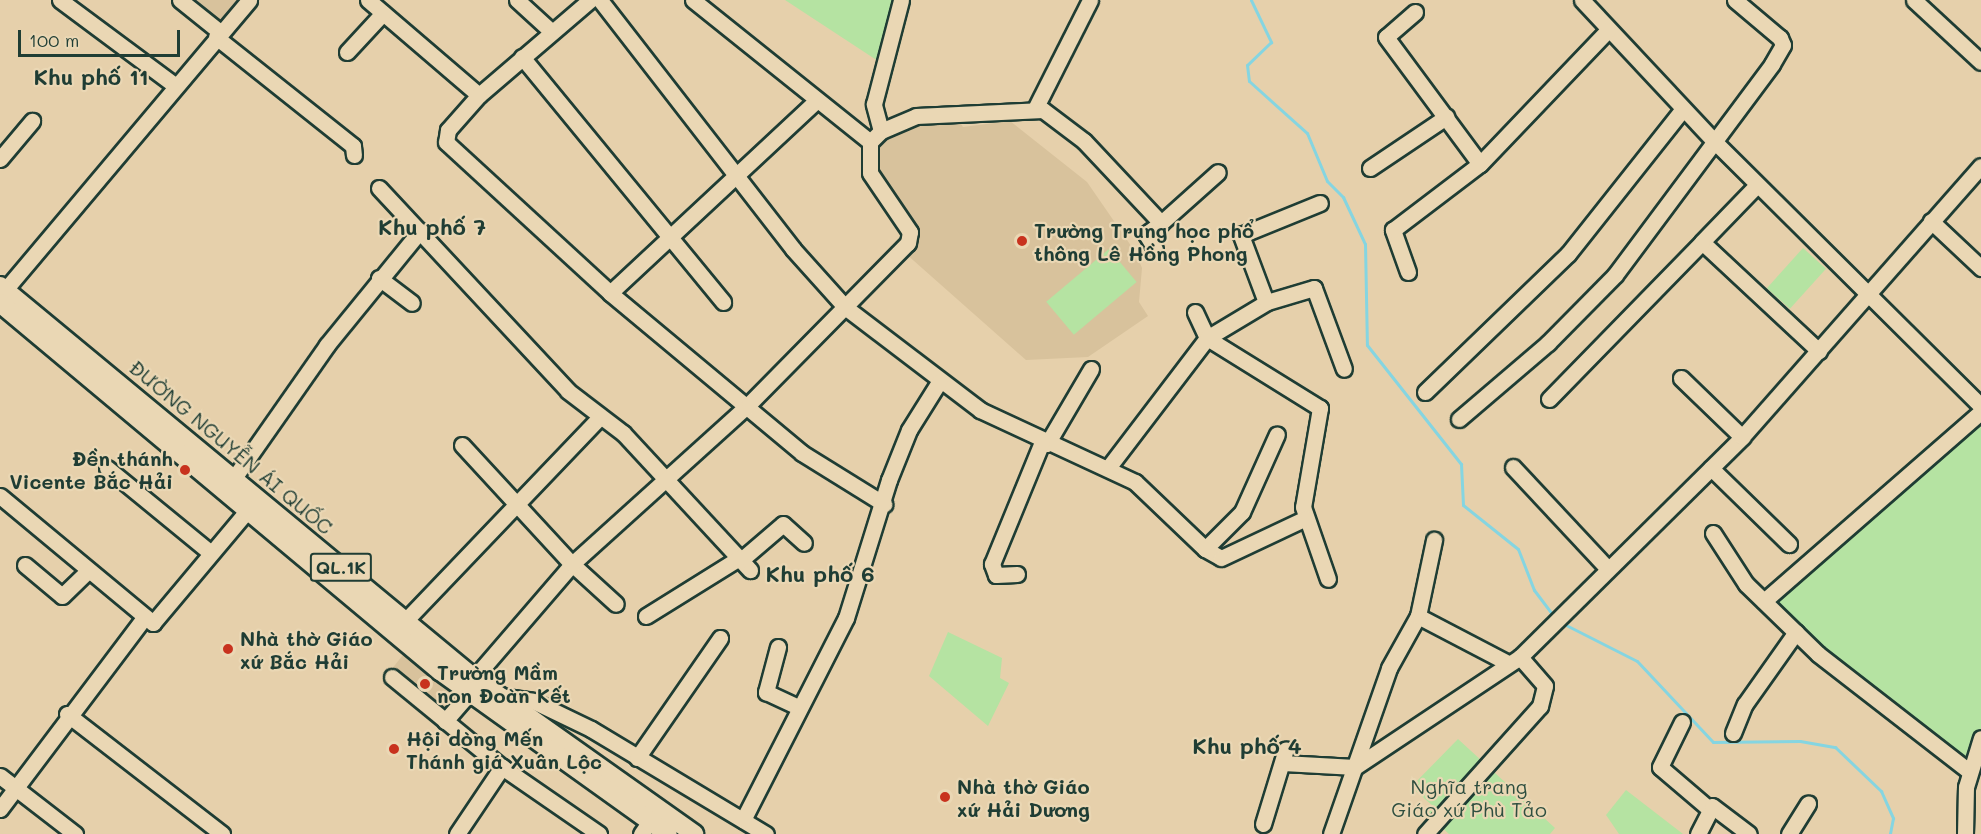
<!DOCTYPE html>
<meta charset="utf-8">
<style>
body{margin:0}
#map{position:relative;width:1981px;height:834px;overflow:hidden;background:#e6d0ab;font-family:Mali,sans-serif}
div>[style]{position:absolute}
.built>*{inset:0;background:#d8c29c;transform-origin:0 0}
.green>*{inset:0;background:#b5e3a2;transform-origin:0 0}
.stream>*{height:3px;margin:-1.5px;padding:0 1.5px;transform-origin:1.5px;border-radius:1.5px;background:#85d5e1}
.roads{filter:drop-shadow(2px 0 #1f3d34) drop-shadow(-2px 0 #1f3d34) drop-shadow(0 2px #1f3d34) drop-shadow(0 -2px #1f3d34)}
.minor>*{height:15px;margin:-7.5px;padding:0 7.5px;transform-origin:7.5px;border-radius:7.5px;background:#ead7b4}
.major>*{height:18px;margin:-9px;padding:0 9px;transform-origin:9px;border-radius:9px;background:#ead7b4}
.dots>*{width:16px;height:16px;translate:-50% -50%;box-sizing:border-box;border:3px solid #ead7b4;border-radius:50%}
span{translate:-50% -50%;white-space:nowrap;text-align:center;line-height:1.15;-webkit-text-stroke:4.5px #ead7b4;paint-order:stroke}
.shield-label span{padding:2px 4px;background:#ead7b4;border:2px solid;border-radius:4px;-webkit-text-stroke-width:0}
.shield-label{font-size:18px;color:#1f3d34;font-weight:700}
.poi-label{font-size:20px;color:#1f3d34;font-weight:700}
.left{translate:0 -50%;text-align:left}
.right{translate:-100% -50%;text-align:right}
.street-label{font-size:20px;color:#1f3d34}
.park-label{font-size:20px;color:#2e4e3f}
.quarter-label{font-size:22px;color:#1f3d34;font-weight:700}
.scale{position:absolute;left:18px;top:30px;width:162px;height:27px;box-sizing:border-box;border:3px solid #1f3d34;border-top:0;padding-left:8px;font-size:18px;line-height:21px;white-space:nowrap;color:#1f3d34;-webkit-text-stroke:4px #ead7b4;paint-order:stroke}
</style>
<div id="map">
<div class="built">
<i style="clip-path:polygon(186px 0,244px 0,220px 27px)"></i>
<i style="clip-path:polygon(958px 119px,963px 127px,1010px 121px,1087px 182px,1136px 253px,1142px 268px,1139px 302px,1148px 316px,1088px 357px,1026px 360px,905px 253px,912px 244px,879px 186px,872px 155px,883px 134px,898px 125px)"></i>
<i style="left:406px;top:651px;width:71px;height:28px;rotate:38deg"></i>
</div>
<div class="green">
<i style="clip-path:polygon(785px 0,897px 0,878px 61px)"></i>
<i style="left:1803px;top:248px;width:31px;height:54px;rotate:42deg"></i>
<i style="left:1109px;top:249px;width:43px;height:82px;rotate:50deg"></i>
<i style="clip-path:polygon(1981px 417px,1981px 729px,1967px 765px,1820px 651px,1769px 600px)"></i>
<i style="clip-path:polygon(948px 632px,1002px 658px,1000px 678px,1009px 683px,988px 726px,929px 676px)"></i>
<i style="clip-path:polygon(1458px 739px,1555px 828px,1550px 834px,1449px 834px,1427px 814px,1433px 806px,1411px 787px)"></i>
<i style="clip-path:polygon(1626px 790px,1683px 834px,1619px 834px,1606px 815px)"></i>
</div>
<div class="stream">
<i style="left:1251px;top:0;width:47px;rotate:64.5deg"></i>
<i style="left:1271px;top:42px;width:33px;rotate:136deg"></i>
<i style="left:1247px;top:65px;width:16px;rotate:83deg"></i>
<i style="left:1249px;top:81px;width:78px;rotate:41.9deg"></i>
<i style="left:1307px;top:133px;width:52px;rotate:67.4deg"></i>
<i style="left:1327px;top:181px;width:23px;rotate:45deg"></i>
<i style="left:1343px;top:197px;width:52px;rotate:64.9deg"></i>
<i style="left:1365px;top:244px;width:101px;rotate:88.9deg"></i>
<i style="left:1367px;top:345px;width:152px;rotate:51.7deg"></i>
<i style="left:1461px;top:464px;width:41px;rotate:87.2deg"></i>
<i style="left:1463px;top:505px;width:70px;rotate:38.7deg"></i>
<i style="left:1518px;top:549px;width:44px;rotate:68.7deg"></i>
<i style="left:1534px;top:590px;width:34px;rotate:53deg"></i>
<i style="left:1562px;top:623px;width:84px;rotate:26.9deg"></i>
<i style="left:1637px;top:661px;width:111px;rotate:46.8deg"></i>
<i style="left:1713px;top:742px;width:87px;rotate:-0.7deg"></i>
<i style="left:1800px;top:741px;width:36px;rotate:10deg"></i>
<i style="left:1835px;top:747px;width:64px;rotate:43.7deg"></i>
<i style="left:1881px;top:791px;width:30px;rotate:66deg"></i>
<i style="left:1893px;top:818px;width:16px;rotate:101deg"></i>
</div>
<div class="roads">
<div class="minor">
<i style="left:60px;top:0;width:144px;rotate:36.6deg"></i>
<i style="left:180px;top:0;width:51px;rotate:38.7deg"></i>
<i style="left:368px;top:0;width:146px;rotate:40.6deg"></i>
<i style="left:517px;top:0;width:47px;rotate:42.4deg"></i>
<i style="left:590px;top:0;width:146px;rotate:139.4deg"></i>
<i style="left:479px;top:95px;width:47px;rotate:131.5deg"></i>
<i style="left:448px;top:130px;width:12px;rotate:99deg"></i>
<i style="left:446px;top:142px;width:223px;rotate:42.6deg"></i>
<i style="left:610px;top:293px;width:250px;rotate:39.8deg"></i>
<i style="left:802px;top:453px;width:97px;rotate:31.9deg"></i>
<i style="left:600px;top:0;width:315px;rotate:52.2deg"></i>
<i style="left:793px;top:249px;width:78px;rotate:48.1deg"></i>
<i style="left:845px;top:307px;width:170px;rotate:37.3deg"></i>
<i style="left:980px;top:410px;width:171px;rotate:24.9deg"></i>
<i style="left:1135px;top:482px;width:97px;rotate:43.7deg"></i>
<i style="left:1205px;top:549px;width:52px;rotate:-45deg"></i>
<i style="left:1242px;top:512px;width:85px;rotate:-65.8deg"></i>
<i style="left:693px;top:0;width:227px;rotate:38.7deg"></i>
<i style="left:1582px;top:0;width:193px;rotate:46.9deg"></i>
<i style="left:1714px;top:141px;width:376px;rotate:44.8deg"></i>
<i style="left:1914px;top:0;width:91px;rotate:42.8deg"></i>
<i style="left:1415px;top:12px;width:38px;rotate:139deg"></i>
<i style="left:1386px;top:37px;width:158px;rotate:53.5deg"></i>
<i style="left:1480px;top:164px;width:185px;rotate:-46.3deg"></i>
<i style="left:216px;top:37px;width:175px;rotate:38.5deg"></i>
<i style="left:353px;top:146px;width:9px;rotate:84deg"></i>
<i style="left:347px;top:52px;width:53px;rotate:-47.3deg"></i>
<i style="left:522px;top:57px;width:317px;rotate:50.6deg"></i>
<i style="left:1035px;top:109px;width:122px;rotate:-63.2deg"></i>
<i style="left:881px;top:131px;width:28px;rotate:-105deg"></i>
<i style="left:874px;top:104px;width:107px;rotate:-75.4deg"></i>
<i style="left:0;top:159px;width:50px;rotate:-49.9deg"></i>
<i style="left:1370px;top:168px;width:92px;rotate:-33.9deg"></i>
<i style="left:1757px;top:185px;width:79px;rotate:134deg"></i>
<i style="left:1702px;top:242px;width:160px;rotate:43deg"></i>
<i style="left:379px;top:188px;width:277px;rotate:47deg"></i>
<i style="left:568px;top:391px;width:69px;rotate:37.4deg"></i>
<i style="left:623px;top:433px;width:187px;rotate:47.2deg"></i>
<i style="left:1931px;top:221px;width:69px;rotate:43.2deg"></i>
<i style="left:1155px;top:249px;width:17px;rotate:-121deg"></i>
<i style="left:1146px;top:234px;width:19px;rotate:-36deg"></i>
<i style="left:1408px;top:272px;width:45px;rotate:-109.7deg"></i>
<i style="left:1393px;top:230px;width:109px;rotate:-37.2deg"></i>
<i style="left:379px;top:278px;width:41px;rotate:37.1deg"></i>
<i style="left:5px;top:290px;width:379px;rotate:-49.9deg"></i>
<i style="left:610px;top:293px;width:282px;rotate:-43deg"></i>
<i style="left:1266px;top:302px;width:72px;rotate:-110.5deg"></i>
<i style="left:1241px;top:235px;width:85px;rotate:-22.1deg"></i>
<i style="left:1195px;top:312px;width:29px;rotate:65deg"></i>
<i style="left:1207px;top:338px;width:133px;rotate:31.8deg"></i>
<i style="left:1320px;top:408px;width:100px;rotate:99.7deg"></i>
<i style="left:1303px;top:507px;width:76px;rotate:70.9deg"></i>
<i style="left:1681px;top:378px;width:85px;rotate:44deg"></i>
<i style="left:1425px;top:392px;width:199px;rotate:-44deg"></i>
<i style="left:1568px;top:254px;width:185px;rotate:-51.6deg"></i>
<i style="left:1549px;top:399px;width:219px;rotate:-45.7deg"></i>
<i style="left:1459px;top:419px;width:117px;rotate:-40.5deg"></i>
<i style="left:1548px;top:343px;width:95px;rotate:-45.4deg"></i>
<i style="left:1615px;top:275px;width:263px;rotate:-53.3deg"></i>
<i style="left:1772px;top:64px;width:22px;rotate:-60deg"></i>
<i style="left:1783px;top:45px;width:8px;rotate:-113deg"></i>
<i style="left:1780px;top:38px;width:59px;rotate:-139.8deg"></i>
<i style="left:1047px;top:444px;width:87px;rotate:-59.6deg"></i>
<i style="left:462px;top:445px;width:162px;rotate:47.3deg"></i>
<i style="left:572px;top:564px;width:59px;rotate:42.3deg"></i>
<i style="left:1513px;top:467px;width:139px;rotate:47deg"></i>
<i style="left:107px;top:468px;width:134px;rotate:39.3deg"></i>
<i style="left:1108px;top:468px;width:163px;rotate:-52.7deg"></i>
<i style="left:1207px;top:338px;width:70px;rotate:-31deg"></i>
<i style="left:1267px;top:302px;width:49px;rotate:-16.6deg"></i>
<i style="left:1314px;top:288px;width:86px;rotate:69.7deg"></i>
<i style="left:1711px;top:468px;width:109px;rotate:44.3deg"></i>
<i style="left:234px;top:478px;width:162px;rotate:-55deg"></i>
<i style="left:327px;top:345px;width:147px;rotate:-50.8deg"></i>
<i style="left:0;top:496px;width:199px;rotate:39.7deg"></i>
<i style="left:153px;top:623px;width:146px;rotate:-50deg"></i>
<i style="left:1713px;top:533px;width:61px;rotate:57.1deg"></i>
<i style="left:1746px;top:584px;width:100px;rotate:44.2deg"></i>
<i style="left:1818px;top:654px;width:191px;rotate:37.8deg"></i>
<i style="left:1205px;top:549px;width:18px;rotate:29deg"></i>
<i style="left:1221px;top:558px;width:94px;rotate:-25.2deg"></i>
<i style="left:741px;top:560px;width:55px;rotate:-40.6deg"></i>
<i style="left:783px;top:524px;width:28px;rotate:42deg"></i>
<i style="left:25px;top:565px;width:48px;rotate:40deg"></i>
<i style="left:62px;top:596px;width:35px;rotate:-44deg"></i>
<i style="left:1017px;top:574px;width:21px;rotate:177deg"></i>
<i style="left:996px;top:575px;width:12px;rotate:-110deg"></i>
<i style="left:992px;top:564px;width:132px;rotate:-67.7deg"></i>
<i style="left:1764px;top:601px;width:288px;rotate:-41.1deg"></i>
<i style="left:646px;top:616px;width:110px;rotate:-31.9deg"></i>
<i style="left:1418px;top:616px;width:99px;rotate:27.6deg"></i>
<i style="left:405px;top:621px;width:281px;rotate:-46.3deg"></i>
<i style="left:778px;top:647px;width:47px;rotate:104.9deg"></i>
<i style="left:766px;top:692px;width:35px;rotate:25deg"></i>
<i style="left:1520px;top:657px;width:313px;rotate:-44.7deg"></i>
<i style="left:1742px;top:437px;width:361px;rotate:-48.6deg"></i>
<i style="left:392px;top:677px;width:142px;rotate:39.3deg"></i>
<i style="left:502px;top:767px;width:118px;rotate:34.6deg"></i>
<i style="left:474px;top:678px;width:150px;rotate:-49.3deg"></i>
<i style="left:572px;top:564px;width:239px;rotate:-42.1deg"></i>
<i style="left:749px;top:404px;width:226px;rotate:-45.4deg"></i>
<i style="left:908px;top:243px;width:11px;rotate:-80deg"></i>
<i style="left:910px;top:232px;width:71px;rotate:-124.1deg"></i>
<i style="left:870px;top:173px;width:31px;rotate:-90deg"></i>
<i style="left:870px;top:142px;width:16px;rotate:-45deg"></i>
<i style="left:881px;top:131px;width:38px;rotate:-23deg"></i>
<i style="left:916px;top:116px;width:127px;rotate:-2.7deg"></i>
<i style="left:1043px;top:110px;width:51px;rotate:37.1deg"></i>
<i style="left:1084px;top:141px;width:112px;rotate:46.8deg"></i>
<i style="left:1161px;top:223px;width:76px;rotate:-41.8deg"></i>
<i style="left:499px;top:696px;width:34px;rotate:8deg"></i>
<i style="left:533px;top:701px;width:64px;rotate:25.8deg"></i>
<i style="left:591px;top:729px;width:204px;rotate:31deg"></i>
<i style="left:67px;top:714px;width:196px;rotate:37.7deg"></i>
<i style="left:445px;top:721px;width:37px;rotate:-49deg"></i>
<i style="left:1682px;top:722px;width:50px;rotate:116.1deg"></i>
<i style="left:1660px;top:767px;width:63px;rotate:40.5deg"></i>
<i style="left:1733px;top:733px;width:31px;rotate:-68deg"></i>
<i style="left:1745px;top:704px;width:88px;rotate:-54.7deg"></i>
<i style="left:637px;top:758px;width:146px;rotate:-55.3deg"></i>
<i style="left:1283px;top:763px;width:72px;rotate:3.2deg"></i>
<i style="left:1355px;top:767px;width:198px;rotate:-33.7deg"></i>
<i style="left:1520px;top:657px;width:38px;rotate:49deg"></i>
<i style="left:1545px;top:686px;width:21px;rotate:104deg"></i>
<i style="left:1540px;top:706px;width:172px;rotate:131.9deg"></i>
<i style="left:0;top:776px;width:95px;rotate:37.7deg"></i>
<i style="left:0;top:809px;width:239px;rotate:-53deg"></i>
<i style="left:743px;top:820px;width:227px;rotate:-63deg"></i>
<i style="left:846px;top:618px;width:145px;rotate:-72.7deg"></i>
<i style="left:889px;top:480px;width:54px;rotate:-68.2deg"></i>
<i style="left:909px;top:430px;width:57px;rotate:-58deg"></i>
<i style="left:1263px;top:824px;width:78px;rotate:-73deg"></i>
<i style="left:457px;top:834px;width:81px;rotate:-56.1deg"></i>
<i style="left:641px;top:834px;width:16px;rotate:-55deg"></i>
<i style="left:1331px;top:834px;width:176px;rotate:-70.7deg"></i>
<i style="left:1389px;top:668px;width:60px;rotate:-60.9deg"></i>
<i style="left:1418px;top:616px;width:78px;rotate:-78.1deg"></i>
<i style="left:1698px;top:834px;width:31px;rotate:-63deg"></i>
<i style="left:1712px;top:806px;width:46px;rotate:37.1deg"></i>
<i style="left:1789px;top:834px;width:36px;rotate:-58deg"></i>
<i style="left:1965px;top:834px;width:47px;rotate:-88.8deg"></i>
<i style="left:1966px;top:787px;width:51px;rotate:-73deg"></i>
</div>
<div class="major">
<i style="left:0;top:286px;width:615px;rotate:39.59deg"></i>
<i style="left:474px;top:678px;width:270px;rotate:35.3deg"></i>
<i style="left:0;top:303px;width:574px;rotate:39.91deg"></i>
<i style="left:440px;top:671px;width:280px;rotate:35.6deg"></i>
</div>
</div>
<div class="dots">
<i style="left:1022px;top:241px;background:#c8321e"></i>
<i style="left:185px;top:470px;background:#c8321e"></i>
<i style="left:228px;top:649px;background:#c8321e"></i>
<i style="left:425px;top:684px;background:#c8321e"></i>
<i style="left:394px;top:749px;background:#c8321e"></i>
<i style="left:945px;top:797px;background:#c8321e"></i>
</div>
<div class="shield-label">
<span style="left:341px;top:567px">QL.1K</span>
</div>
<div class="poi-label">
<span class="left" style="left:1034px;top:242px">Trường Trung học phổ<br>thông Lê Hồng Phong</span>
<span class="right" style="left:173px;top:470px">Đền thánh<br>Vicente Bắc Hải</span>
<span class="left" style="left:240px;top:650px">Nhà thờ Giáo<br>xứ Bắc Hải</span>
<span class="left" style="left:437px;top:684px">Trường Mầm<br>non Đoàn Kết</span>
<span class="left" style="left:406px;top:750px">Hội dòng Mến<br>Thánh giá Xuân Lộc</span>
<span class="left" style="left:957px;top:798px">Nhà thờ Giáo<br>xứ Hải Dương</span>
</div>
<div class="street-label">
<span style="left:231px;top:447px;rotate:40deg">ĐƯỜNG NGUYỄN ÁI QUỐC</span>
</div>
<div class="park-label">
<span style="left:1469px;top:798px">Nghĩa trang<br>Giáo xứ Phù Tảo</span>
</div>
<div class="quarter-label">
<span style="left:91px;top:77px">Khu phố 11</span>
<span style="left:432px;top:227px">Khu phố 7</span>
<span style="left:820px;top:574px">Khu phố 6</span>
<span style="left:1247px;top:746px">Khu phố 4</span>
</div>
<div class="scale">100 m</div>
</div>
